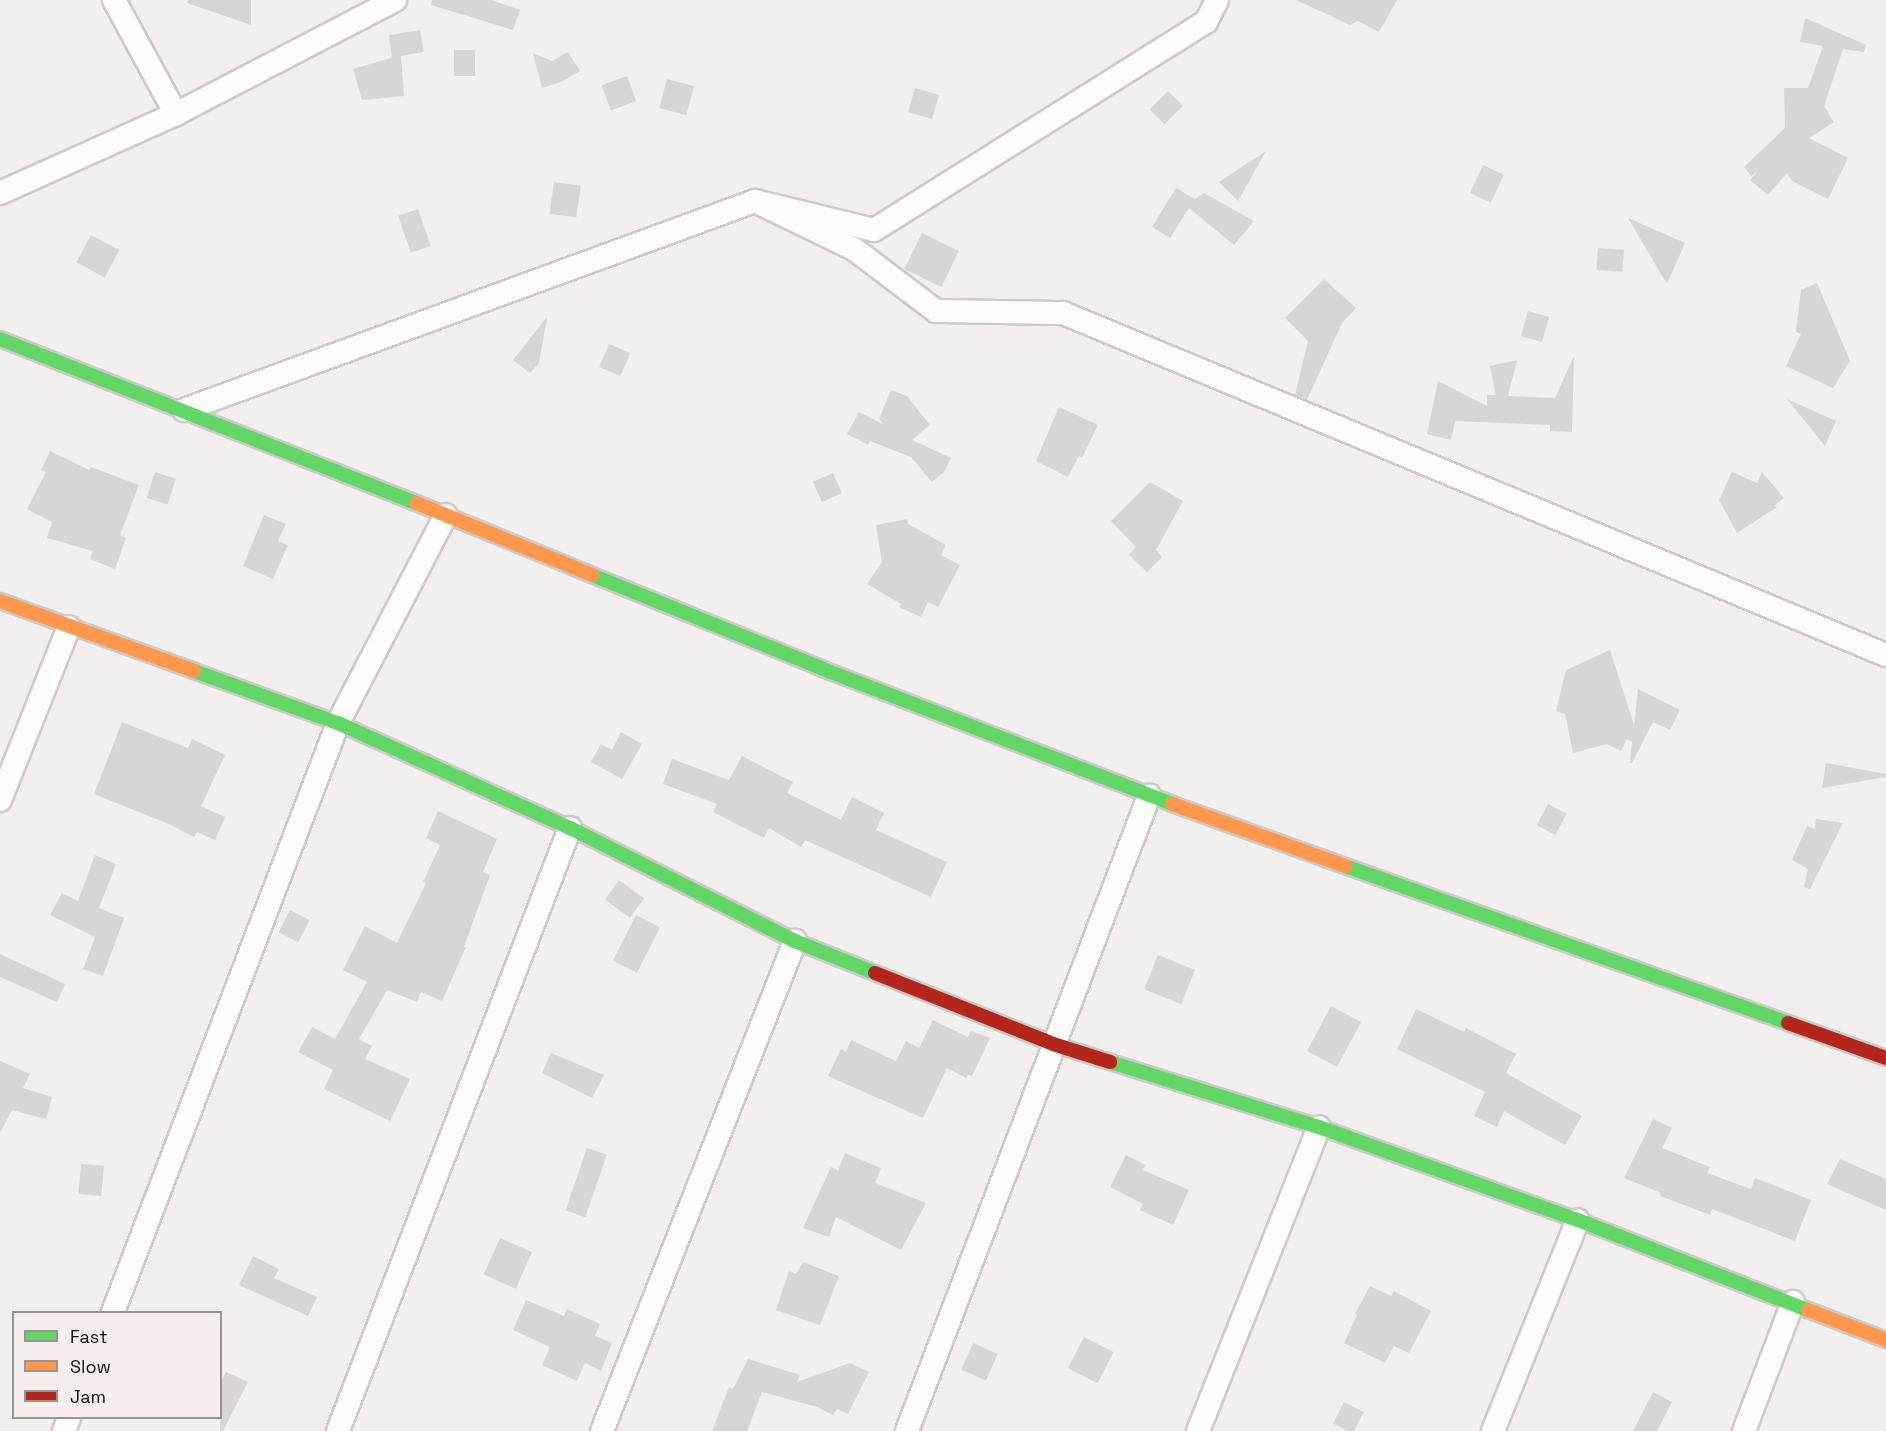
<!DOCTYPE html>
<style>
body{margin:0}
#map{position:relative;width:1886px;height:1431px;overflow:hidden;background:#f3efee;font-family:"Space Grotesk",sans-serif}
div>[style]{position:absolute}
.building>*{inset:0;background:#d8d5d4;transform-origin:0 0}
.roads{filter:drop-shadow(2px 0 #cdcac9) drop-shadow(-2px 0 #cdcac9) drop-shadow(0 2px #cdcac9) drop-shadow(0 -2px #cdcac9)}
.street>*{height:22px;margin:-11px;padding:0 11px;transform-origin:11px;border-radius:11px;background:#fdfdfc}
.fast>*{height:14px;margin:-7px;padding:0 7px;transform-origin:7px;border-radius:7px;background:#63d668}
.slow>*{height:14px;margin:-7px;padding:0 7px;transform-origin:7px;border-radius:7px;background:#ff974d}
.jam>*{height:14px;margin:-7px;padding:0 7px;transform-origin:7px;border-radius:7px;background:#b3261e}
span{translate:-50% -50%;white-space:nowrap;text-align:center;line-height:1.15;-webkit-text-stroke:5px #f5eeec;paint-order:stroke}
.legend{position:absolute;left:12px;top:1311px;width:210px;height:108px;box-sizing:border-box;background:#f5eeec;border:2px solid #999493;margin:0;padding:8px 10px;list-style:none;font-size:18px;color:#100e0d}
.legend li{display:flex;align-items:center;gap:12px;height:30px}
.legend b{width:30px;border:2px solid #999493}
</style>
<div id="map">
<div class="building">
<i style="clip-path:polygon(188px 0,251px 0,251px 25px,187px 3px)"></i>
<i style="clip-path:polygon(432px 0,491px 0,520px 10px,513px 30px,431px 5px)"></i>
<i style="clip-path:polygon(1296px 0,1397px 0,1379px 32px,1358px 21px,1350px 25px)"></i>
<i style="clip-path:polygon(1805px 18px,1866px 45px,1864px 52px,1843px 49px,1824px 106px,1834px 122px,1809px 138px,1848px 158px,1828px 199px,1792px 181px,1787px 173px,1768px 195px,1750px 180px,1758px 171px,1751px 176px,1744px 167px,1785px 128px,1784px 88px,1808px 88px,1823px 46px,1800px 42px)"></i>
<i style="clip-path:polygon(420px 30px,424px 52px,401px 56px,404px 96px,362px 100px,353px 69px,394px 57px,392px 58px,389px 35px)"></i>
<i style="left:454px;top:50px;width:21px;height:26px"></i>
<i style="clip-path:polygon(568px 52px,580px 71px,561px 82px,542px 88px,533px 53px,552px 61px)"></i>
<i style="left:627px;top:76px;width:27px;height:27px;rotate:70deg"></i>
<i style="left:667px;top:79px;width:28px;height:30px;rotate:15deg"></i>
<i style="left:915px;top:88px;width:25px;height:25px;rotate:16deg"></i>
<i style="left:1168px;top:91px;width:21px;height:26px;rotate:45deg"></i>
<i style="clip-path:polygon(1266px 151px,1238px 201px,1219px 182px)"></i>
<i style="left:1483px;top:165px;width:23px;height:31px;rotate:25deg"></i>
<i style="left:554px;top:182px;width:27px;height:32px;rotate:8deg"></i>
<i style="clip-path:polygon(1176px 188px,1195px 199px,1204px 193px,1254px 221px,1234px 245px,1189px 208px,1170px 238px,1152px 227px)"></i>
<i style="left:418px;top:209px;width:39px;height:21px;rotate:71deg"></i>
<i style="clip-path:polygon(1628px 218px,1685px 243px,1667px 284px)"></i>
<i style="left:922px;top:233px;width:41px;height:40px;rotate:26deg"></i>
<i style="left:91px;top:235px;width:32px;height:31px;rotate:28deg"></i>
<i style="left:1598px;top:248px;width:26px;height:22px;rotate:4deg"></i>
<i style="clip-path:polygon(1324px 279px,1356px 308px,1342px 323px,1307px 400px,1295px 395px,1308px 341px,1285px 318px)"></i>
<i style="clip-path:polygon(1817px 283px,1850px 361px,1833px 388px,1786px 366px,1801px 334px,1796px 332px,1801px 290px)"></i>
<i style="left:1528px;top:311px;width:22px;height:26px;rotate:16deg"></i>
<i style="clip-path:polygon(547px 317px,539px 363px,530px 373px,513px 360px)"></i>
<i style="left:609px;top:344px;width:23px;height:25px;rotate:23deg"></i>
<i style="clip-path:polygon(1574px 356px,1572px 432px,1550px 431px,1550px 425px,1455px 421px,1451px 440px,1427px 434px,1438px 381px,1487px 406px,1487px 395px,1496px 395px,1490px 366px,1517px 360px,1508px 396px,1555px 398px)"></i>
<i style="clip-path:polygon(891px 390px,907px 396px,930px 425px,912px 440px,951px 458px,945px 471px,932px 482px,911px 457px,870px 441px,868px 445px,847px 434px,859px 412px,884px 425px,879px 419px)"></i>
<i style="clip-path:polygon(1787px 399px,1836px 421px,1825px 446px)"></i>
<i style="clip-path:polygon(1059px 407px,1098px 425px,1082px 458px,1079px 456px,1068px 477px,1036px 461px)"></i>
<i style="clip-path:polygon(50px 451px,89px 470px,91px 467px,139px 485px,120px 535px,126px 538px,115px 569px,90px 559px,93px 551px,47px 538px,52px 522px,27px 509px,46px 472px,41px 470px)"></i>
<i style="left:155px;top:472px;width:22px;height:27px;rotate:18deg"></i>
<i style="clip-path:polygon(1732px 472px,1757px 483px,1762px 472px,1784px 498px,1774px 506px,1777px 507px,1737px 533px,1719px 500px)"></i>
<i style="left:833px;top:473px;width:22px;height:22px;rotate:66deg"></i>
<i style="clip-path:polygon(1150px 482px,1183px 501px,1156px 550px,1162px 557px,1147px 572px,1129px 555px,1136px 547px,1111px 521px)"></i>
<i style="clip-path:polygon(264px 515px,286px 524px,278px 541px,288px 545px,273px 579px,243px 566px)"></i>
<i style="clip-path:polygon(907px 519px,908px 524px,946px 545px,941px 555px,960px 565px,938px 607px,928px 602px,921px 617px,899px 607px,901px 604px,867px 584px,882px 562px,876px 525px)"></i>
<i style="clip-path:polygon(1610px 650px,1634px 725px,1638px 689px,1680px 710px,1670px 730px,1653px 722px,1632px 763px,1630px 763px,1632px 742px,1627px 739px,1621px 751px,1607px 744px,1573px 753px,1565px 714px,1556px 711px,1566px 670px)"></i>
<i style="clip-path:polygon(122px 722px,188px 748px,192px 739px,225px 755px,201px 806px,225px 817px,215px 840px,197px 832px,194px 837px,169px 824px,94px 794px)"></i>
<i style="clip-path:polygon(621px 732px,642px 744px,622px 779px,591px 762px,601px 744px,612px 750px)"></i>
<i style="clip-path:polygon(742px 756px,793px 782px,787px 793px,841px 820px,852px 797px,884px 813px,876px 830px,947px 862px,931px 897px,805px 840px,801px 847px,769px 828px,764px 838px,713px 812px,717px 804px,663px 784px,672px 759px,729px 780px)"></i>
<i style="clip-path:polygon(1826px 763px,1886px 774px,1886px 777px,1822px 788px)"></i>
<i style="left:1548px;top:804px;width:21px;height:24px;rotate:28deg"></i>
<i style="clip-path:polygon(438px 811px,497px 839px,483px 872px,490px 875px,464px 947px,466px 947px,442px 1001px,421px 992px,417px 1002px,387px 990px,359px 1039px,372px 1046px,365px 1059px,410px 1079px,390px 1121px,324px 1089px,333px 1070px,298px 1052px,312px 1027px,335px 1039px,367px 982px,343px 970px,365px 926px,397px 943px,426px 883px,423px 882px,440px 845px,426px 838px)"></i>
<i style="clip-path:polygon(1816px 819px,1843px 823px,1810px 889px,1804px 887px,1808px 869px,1792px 860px,1807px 826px,1815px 829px)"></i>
<i style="clip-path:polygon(95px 855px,116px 864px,99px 908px,124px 918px,103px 976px,83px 969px,95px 937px,50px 915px,62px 893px,78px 901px)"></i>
<i style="left:619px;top:880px;width:31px;height:24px;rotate:36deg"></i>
<i style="left:290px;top:910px;width:22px;height:25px;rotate:27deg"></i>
<i style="left:636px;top:915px;width:27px;height:51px;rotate:27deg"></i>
<i style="clip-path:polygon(0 954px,65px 984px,57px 1002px,0 977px)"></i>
<i style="left:1158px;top:955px;width:40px;height:37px;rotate:22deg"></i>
<i style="left:1331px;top:1006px;width:34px;height:51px;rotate:28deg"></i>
<i style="clip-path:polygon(1416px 1009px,1464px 1032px,1466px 1028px,1516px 1054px,1506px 1073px,1582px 1116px,1565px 1145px,1504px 1111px,1497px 1127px,1474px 1116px,1485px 1092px,1397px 1049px)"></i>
<i style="clip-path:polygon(933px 1020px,968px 1037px,971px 1031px,990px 1038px,972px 1076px,968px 1075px,966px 1078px,947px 1068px,923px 1118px,828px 1076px,841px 1049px,846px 1052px,851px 1040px,896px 1061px,906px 1041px,919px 1048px)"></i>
<i style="clip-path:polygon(551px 1053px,604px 1075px,592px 1098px,542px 1073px)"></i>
<i style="clip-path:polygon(0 1061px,30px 1074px,23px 1088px,52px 1097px,46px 1119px,12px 1110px,0 1133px)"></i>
<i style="clip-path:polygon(1653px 1119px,1672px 1128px,1662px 1148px,1710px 1167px,1707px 1173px,1751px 1189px,1755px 1178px,1811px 1200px,1795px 1241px,1712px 1209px,1710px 1215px,1660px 1196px,1661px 1193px,1624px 1178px)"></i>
<i style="left:587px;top:1148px;width:21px;height:66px;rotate:19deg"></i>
<i style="clip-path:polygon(845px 1153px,881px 1168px,875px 1183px,926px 1203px,901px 1250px,836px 1217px,829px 1237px,803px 1228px,831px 1167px,838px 1171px)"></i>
<i style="clip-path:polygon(1126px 1155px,1145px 1165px,1143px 1170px,1189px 1190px,1173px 1225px,1140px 1210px,1143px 1204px,1110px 1187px)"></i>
<i style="clip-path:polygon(1840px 1159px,1886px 1179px,1886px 1210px,1827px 1184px)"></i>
<i style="left:81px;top:1164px;width:23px;height:30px;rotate:5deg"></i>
<i style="left:500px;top:1238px;width:35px;height:40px;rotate:24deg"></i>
<i style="clip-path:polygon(253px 1256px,279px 1269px,274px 1278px,317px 1297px,308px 1316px,239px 1285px)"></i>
<i style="clip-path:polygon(803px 1262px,839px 1276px,820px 1325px,776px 1310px,789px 1271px,796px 1274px)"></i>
<i style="clip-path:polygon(1370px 1286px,1391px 1296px,1394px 1291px,1431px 1311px,1409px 1353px,1394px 1346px,1385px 1363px,1344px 1343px,1357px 1315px,1355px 1314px)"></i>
<i style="clip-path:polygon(526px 1300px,564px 1316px,567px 1309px,600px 1324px,595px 1336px,612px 1343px,601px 1371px,585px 1363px,577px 1381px,542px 1365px,550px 1347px,513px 1330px)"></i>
<i style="left:1084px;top:1337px;width:33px;height:35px;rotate:27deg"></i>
<i style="left:973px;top:1343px;width:27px;height:29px;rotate:24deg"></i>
<i style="clip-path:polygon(748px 1359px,800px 1375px,797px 1382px,850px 1363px,869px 1372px,848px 1414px,837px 1409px,833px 1415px,817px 1407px,762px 1392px,747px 1431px,712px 1431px,729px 1387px,733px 1389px)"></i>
<i style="clip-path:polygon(226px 1372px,248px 1382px,223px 1431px,220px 1431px,220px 1383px)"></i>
<i style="clip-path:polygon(1653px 1392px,1672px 1402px,1657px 1431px,1633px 1431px)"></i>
<i style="left:1344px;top:1402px;width:22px;height:24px;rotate:27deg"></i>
</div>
<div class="roads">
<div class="street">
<i style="left:114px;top:0;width:130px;rotate:61.5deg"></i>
<i style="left:0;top:193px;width:193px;rotate:-24.2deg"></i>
<i style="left:176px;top:114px;width:247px;rotate:-27.5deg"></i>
<i style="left:755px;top:201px;width:110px;rotate:25.9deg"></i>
<i style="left:854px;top:249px;width:103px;rotate:37.1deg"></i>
<i style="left:936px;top:311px;width:127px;rotate:0.9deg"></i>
<i style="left:1063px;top:313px;width:891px;rotate:22.57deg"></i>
<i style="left:184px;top:410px;width:608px;rotate:-20.1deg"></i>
<i style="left:755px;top:201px;width:122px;rotate:13.7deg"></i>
<i style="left:874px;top:230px;width:392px;rotate:-32.1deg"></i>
<i style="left:1206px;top:22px;width:25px;rotate:-63deg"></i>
<i style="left:0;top:800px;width:186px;rotate:-68.3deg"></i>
<i style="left:113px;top:1312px;width:631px;rotate:-69.09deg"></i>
<i style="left:338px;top:723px;width:234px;rotate:-62.6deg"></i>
<i style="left:64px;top:1431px;width:14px;rotate:-69deg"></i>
<i style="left:338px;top:1431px;width:646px;rotate:-68.96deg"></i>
<i style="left:602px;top:1431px;width:527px;rotate:-68.5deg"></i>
<i style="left:907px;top:1431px;width:680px;rotate:-69.14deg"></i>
<i style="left:1198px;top:1431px;width:327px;rotate:-68.3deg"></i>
<i style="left:1493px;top:1431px;width:227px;rotate:-68.1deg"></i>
<i style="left:1744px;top:1431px;width:138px;rotate:-69.2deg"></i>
</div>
<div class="fast">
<i style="left:0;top:339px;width:447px;rotate:21.5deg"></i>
<i style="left:592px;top:575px;width:249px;rotate:22.1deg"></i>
<i style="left:823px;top:669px;width:374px;rotate:21.1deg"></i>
<i style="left:194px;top:671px;width:153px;rotate:19.9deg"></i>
<i style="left:338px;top:723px;width:255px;rotate:24.4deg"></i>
<i style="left:570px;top:828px;width:252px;rotate:26.7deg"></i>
<i style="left:795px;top:941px;width:86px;rotate:21.8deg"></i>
<i style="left:1345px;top:866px;width:470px;rotate:19.5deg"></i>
<i style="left:1110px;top:1062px;width:219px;rotate:17.3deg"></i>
<i style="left:1319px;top:1127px;width:275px;rotate:19.8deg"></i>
<i style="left:1578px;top:1220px;width:247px;rotate:21.4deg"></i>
</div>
<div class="slow">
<i style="left:416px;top:503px;width:190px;rotate:22.2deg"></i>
<i style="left:0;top:601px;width:206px;rotate:19.8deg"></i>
<i style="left:1172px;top:804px;width:184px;rotate:19.7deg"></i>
<i style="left:1808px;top:1310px;width:84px;rotate:21deg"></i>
</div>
<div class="jam">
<i style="left:875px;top:973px;width:192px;rotate:21.7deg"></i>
<i style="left:1053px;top:1044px;width:60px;rotate:17.5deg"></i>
<i style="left:1788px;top:1023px;width:104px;rotate:19.7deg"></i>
</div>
</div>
<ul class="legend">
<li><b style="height:8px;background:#63d668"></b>Fast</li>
<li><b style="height:8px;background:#ff974d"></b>Slow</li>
<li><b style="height:8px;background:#b3261e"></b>Jam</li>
</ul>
</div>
